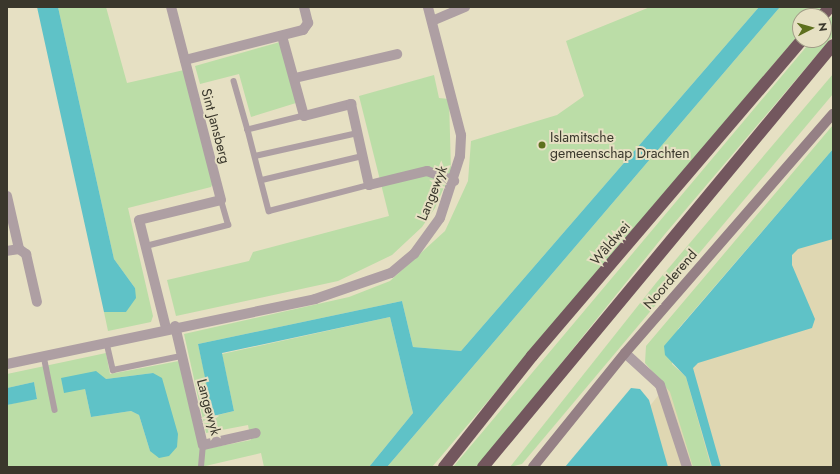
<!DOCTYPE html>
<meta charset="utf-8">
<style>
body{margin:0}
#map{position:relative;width:840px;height:474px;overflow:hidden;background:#e6e0c3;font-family:Jost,sans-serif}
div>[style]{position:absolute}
.built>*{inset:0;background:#dfd7b2}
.green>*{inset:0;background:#bbdda7}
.water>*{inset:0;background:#5fc2c7}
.lane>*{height:5.5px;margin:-2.75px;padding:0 2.75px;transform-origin:2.75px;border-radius:2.75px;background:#ae9fa3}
.street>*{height:10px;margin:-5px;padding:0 5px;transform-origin:5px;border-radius:5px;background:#ae9fa3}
.secondary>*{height:10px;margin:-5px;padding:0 5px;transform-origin:5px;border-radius:5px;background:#958085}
.highway>*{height:12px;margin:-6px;padding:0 6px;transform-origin:6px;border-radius:6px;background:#73575e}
.dots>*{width:11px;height:11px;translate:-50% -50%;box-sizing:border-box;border:2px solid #e6e0c3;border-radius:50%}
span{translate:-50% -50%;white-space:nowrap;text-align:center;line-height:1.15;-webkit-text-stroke:4px #e6e0c3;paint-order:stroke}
.street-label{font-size:14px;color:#3a372c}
.poi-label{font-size:14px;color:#3a372c}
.left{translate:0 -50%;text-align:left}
.frame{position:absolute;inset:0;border:8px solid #3a372c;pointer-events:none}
.north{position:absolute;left:792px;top:8px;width:40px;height:40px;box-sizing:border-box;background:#e6e0c3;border:1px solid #a19c87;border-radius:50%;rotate:84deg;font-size:11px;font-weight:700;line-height:16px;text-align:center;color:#3a372c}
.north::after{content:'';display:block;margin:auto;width:14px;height:18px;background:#5e701e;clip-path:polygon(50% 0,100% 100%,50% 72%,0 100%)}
</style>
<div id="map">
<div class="built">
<i style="clip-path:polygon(833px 177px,833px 467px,601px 467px)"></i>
</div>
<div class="green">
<i style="clip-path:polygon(58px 7px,106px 7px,127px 83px,184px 70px,213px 183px,211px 187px,128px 208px,153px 316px,151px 322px,108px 331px,104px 312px,126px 312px,135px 288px,114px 259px)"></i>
<i style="clip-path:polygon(evenodd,650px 7px,759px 7px,461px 351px,413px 347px,402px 301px,198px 344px,214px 416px,234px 411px,222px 354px,390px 317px,413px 413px,369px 467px,264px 467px,261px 453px,201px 467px,7px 467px,7px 405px,37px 398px,34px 382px,7px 388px,7px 374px,106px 353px,110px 374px,179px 361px,200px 450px,251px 440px,248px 425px,206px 433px,184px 334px,349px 297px,390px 281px,445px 231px,468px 181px,471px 141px,557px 115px,584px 96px,566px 41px,650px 7px,153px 373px,150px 451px,139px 415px,131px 411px,91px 417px,85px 389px,106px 379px,153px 373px)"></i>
<i style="clip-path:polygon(780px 7px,822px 7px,814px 16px,800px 16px,800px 33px,432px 467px,387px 467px)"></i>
<i style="clip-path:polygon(833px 15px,833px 36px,665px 234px,478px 467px,453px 467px,812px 40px,824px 40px,824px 25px)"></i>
<i style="clip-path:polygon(280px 42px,296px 103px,251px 117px,239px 74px,200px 84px,195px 66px)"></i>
<i style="clip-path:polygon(833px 74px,833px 94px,522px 464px,510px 467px,656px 283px)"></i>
<i style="clip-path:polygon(434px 75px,439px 98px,449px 99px,451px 171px,435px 208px,422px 227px,392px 255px,338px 281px,176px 316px,167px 280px,249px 261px,253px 252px,389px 216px,359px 96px)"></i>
<i style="clip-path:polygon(833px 125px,833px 149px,678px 329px,672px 364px,686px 377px,711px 467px,693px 467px,670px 392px,645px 363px,646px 346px)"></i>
</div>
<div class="water">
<i style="clip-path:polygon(37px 7px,58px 7px,114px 259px,135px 288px,136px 298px,126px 312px,104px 312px)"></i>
<i style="clip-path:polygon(759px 7px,780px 7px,387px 467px,369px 467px,413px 413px,390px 317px,222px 353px,234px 411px,213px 416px,198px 344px,402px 301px,413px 347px,461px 351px)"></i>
<i style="clip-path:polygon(833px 149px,833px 239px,798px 249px,792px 255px,792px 265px,815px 319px,812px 328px,698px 363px,693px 368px,721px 467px,712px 467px,686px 377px,665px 355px,664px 346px)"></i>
<i style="clip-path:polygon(96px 371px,106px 379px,153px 373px,162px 378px,178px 434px,177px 447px,169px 456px,159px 458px,150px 451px,139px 415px,131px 411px,91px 417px,85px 389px,64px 393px,61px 378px)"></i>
<i style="clip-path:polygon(34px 382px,37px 399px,7px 405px,7px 388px)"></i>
<i style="clip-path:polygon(631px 388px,640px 389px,649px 400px,668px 467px,565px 467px)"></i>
</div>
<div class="lane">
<i style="left:234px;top:81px;width:51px;rotate:74.1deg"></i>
<i style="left:304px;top:116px;width:58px;rotate:166deg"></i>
<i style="left:248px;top:130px;width:84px;rotate:75.5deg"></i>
<i style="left:269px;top:211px;width:103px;rotate:-14.6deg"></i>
<i style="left:255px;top:156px;width:106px;rotate:-12.6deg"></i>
<i style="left:262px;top:180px;width:104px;rotate:-13.4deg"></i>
<i style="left:146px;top:246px;width:85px;rotate:-14.4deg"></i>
<i style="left:228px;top:225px;width:26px;rotate:-106deg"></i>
<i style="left:107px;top:343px;width:28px;rotate:77deg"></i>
<i style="left:113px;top:370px;width:69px;rotate:-11.6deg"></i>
<i style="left:44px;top:356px;width:55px;rotate:78.5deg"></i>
<i style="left:201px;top:467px;width:22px;rotate:-85deg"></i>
</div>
<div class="street">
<i style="left:432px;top:21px;width:36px;rotate:-23deg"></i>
<i style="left:282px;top:36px;width:83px;rotate:74.6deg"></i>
<i style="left:304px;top:116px;width:49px;rotate:-14.3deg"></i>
<i style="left:351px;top:104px;width:83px;rotate:77.5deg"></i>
<i style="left:369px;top:185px;width:60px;rotate:-13.6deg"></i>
<i style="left:427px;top:171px;width:29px;rotate:20deg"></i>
<i style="left:185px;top:60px;width:122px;rotate:-14.3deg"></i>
<i style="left:303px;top:30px;width:9px;rotate:-54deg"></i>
<i style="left:308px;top:23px;width:16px;rotate:-104deg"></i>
<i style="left:295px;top:78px;width:105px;rotate:-13.2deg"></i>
<i style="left:7px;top:196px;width:54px;rotate:77.2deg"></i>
<i style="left:19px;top:249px;width:12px;rotate:171deg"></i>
<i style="left:19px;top:249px;width:9px;rotate:36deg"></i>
<i style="left:26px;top:254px;width:49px;rotate:77.1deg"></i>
<i style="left:175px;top:326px;width:122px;rotate:76.8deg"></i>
<i style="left:203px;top:445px;width:54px;rotate:-12.8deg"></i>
<i style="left:166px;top:328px;width:111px;rotate:-104deg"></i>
<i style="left:139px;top:220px;width:84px;rotate:-13.7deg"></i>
<i style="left:221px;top:200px;width:199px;rotate:-104.5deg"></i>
<i style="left:625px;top:353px;width:47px;rotate:42.4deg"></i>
<i style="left:660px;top:385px;width:86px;rotate:71.8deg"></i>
<i style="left:7px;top:364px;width:315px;rotate:-11.9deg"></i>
<i style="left:315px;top:299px;width:80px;rotate:-18.9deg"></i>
<i style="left:391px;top:273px;width:30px;rotate:-40deg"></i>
<i style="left:414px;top:254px;width:44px;rotate:-54.2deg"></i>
<i style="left:440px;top:218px;width:65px;rotate:-72.1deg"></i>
<i style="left:460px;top:156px;width:21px;rotate:-87deg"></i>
<i style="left:461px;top:135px;width:132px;rotate:-104.5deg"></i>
</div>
<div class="secondary">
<i style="left:533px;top:467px;width:146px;rotate:-51.1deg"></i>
<i style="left:625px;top:353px;width:317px;rotate:-49deg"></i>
</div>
<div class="highway">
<i style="left:822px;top:16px;width:12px;rotate:-48deg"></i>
<i style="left:444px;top:467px;width:142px;rotate:-51.6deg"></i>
<i style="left:532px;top:356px;width:416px;rotate:-49.5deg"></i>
<i style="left:483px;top:467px;width:548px;rotate:-50.33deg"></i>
</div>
<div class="dots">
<i style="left:542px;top:145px;background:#5e701e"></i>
</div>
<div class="street-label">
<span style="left:216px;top:126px;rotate:75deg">Sint Jansberg</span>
<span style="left:432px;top:193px;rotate:-68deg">Langewyk</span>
<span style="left:610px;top:243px;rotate:-49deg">Wâldwei</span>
<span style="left:670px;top:279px;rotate:-49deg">Noorderend</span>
<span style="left:209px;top:407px;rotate:75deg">Langewyk</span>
</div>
<div class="poi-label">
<span class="left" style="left:550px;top:145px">Islamitsche<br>gemeenschap Drachten</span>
</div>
<div class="frame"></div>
<div class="north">N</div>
</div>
